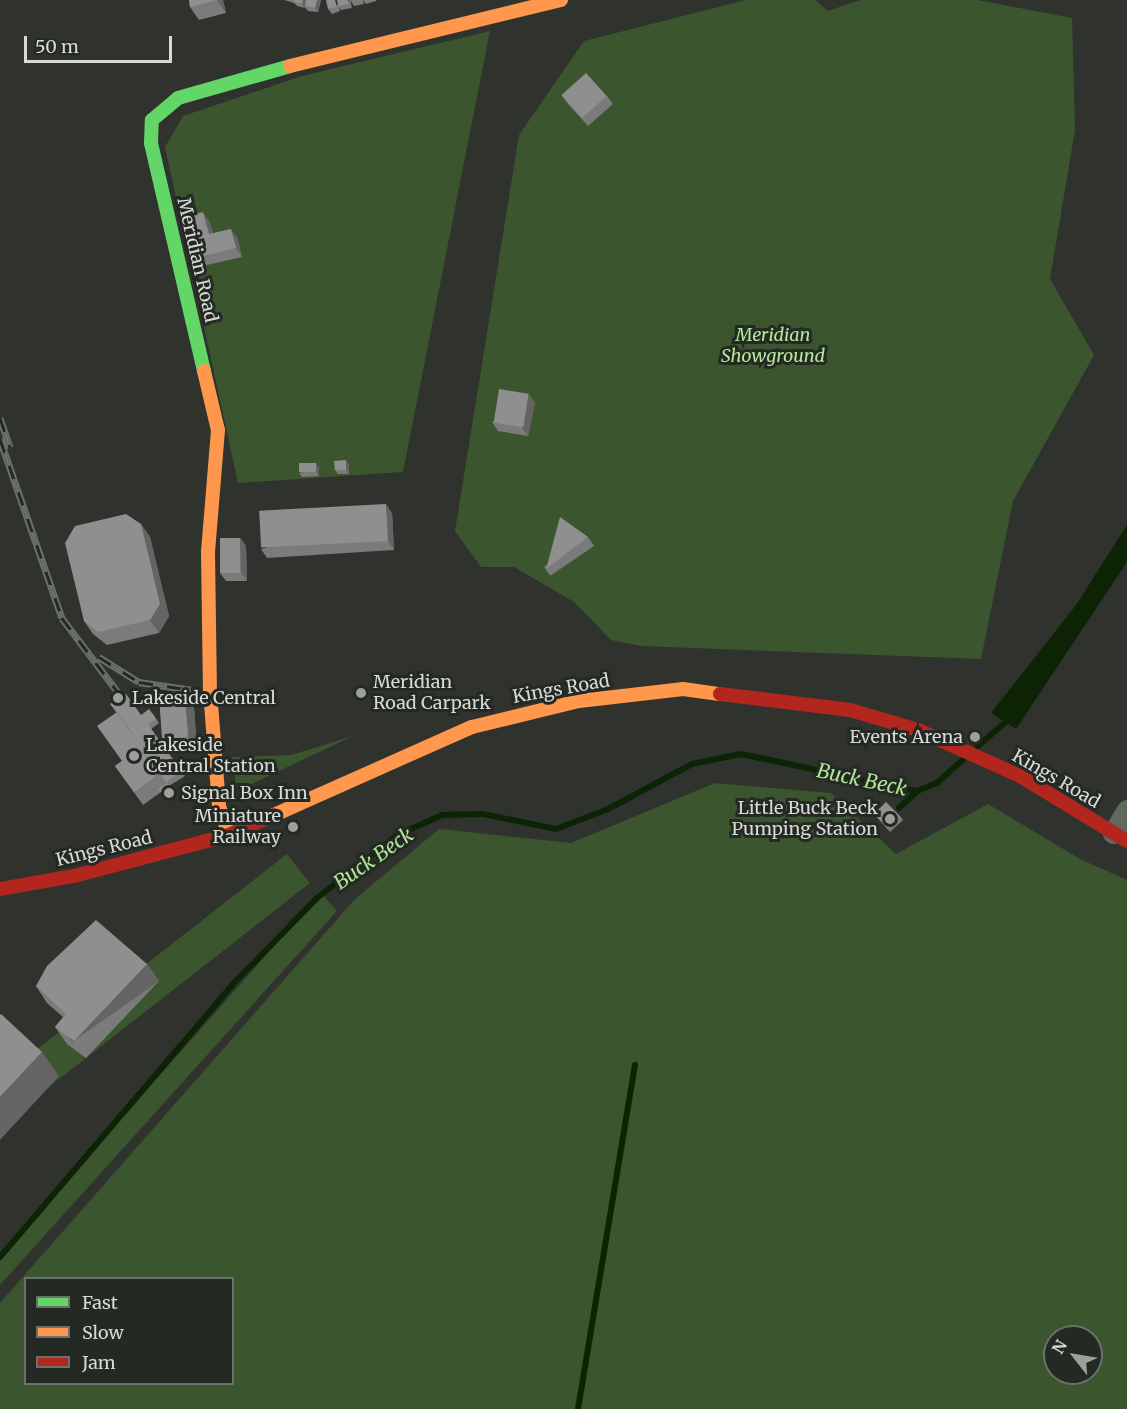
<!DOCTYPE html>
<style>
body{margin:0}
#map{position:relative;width:1127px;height:1409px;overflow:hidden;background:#30322e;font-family:Merriweather,serif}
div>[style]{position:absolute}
.green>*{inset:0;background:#3b552f;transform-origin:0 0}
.water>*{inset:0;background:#0d2404}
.stream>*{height:6px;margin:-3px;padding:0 3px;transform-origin:3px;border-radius:3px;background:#0d2404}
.street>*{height:21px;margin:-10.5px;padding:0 10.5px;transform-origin:10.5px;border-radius:10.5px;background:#60695d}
.fast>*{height:14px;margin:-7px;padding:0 7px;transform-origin:7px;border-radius:7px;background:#63d668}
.slow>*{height:14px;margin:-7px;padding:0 7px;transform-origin:7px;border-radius:7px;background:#ff974d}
.jam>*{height:14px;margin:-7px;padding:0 7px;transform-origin:7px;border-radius:7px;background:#b3261e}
.rail>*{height:7px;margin-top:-3.5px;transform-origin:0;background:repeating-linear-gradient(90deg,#252923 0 14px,#6b7168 0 28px);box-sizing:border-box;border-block:2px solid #6b7168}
.wall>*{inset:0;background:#7a7b7a;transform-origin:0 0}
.shaded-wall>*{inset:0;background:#636463;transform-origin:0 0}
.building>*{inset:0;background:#8e8f8e;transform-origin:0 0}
.dots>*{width:16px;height:16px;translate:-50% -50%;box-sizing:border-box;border:3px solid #252923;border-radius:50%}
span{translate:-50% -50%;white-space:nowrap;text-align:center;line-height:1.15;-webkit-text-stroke:6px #252923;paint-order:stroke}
.street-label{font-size:18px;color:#d7dad6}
.park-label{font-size:18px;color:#b2ea9a;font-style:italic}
.poi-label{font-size:18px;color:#d7dad6}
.left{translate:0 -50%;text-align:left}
.right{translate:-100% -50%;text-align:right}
.water-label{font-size:20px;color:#b0e797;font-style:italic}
.legend{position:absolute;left:24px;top:1277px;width:210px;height:108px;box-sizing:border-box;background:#252923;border:2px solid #6c706b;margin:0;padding:8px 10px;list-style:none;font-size:18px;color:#d7dad6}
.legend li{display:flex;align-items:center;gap:12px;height:30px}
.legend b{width:30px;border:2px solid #6c706b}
.north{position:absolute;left:1043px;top:1325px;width:60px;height:60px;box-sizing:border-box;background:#252923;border:2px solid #6c706b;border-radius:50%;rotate:301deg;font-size:16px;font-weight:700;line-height:24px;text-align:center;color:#d7dad6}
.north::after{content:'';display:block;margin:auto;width:21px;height:27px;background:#9d9f9b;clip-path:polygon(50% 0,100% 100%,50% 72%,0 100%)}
.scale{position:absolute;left:24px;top:36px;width:148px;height:27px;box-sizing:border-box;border:3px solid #d7dad6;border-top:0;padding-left:8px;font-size:18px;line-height:21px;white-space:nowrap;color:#d7dad6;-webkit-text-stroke:4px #252923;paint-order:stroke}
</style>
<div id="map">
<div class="green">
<i style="clip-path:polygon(746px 0,815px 0,828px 11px,860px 0,978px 0,1072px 18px,1075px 130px,1050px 279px,1094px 355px,1013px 501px,981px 659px,641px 646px,611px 640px,574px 602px,514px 567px,481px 567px,455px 531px,519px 135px,584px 41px)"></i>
<i style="clip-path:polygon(490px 31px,403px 472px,238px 483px,165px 147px,183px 116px,302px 76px)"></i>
<i style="clip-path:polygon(353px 736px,241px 789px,236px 787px,232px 757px,291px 755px)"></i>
<i style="clip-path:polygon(evenodd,715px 783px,831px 793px,896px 854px,988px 804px,1080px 859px,1127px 880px,1127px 1409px,0 1409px,0 1303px,355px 899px,439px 829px,571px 843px,715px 783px,26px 1278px,232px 1278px,232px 1384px,26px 1384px,26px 1278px,715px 783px,1055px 1337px,1091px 1337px,1091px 1373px,1055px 1373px,1055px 1337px)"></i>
<i style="left:287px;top:854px;width:37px;height:434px;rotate:52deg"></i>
<i style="clip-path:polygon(321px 893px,337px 911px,0 1285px,0 1256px)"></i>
</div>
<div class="water">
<i style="clip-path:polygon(1127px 525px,1127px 562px,1016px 729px,991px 713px,1076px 605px)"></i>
</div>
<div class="stream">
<i style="left:978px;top:746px;width:37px;rotate:-41deg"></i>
<i style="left:899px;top:808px;width:25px;rotate:-43deg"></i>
<i style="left:0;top:1257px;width:360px;rotate:-49.5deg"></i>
<i style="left:234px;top:983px;width:119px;rotate:-45.7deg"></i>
<i style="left:317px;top:898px;width:100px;rotate:-38.1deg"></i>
<i style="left:396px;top:836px;width:51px;rotate:-24.5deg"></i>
<i style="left:442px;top:815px;width:41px;rotate:-1.4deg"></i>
<i style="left:483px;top:814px;width:75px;rotate:11.6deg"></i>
<i style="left:556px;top:829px;width:56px;rotate:-21deg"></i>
<i style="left:608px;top:809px;width:95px;rotate:-28.2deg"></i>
<i style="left:692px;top:764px;width:50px;rotate:-11.5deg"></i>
<i style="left:741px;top:754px;width:180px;rotate:11.9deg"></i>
<i style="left:917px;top:791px;width:22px;rotate:-22deg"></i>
<i style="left:937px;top:783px;width:36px;rotate:-42deg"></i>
<i style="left:578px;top:1409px;width:349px;rotate:-80.6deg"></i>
</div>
<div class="street">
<i style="left:1113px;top:833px;width:27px;rotate:-59deg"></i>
</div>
<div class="fast">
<i style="left:204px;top:371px;width:234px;rotate:-103.1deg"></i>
<i style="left:151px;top:143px;width:23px;rotate:-88deg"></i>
<i style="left:152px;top:120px;width:34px;rotate:-40deg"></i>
<i style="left:178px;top:98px;width:116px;rotate:-15.9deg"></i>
</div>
<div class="slow">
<i style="left:290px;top:66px;width:279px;rotate:-13.7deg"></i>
<i style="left:204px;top:371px;width:61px;rotate:76.7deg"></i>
<i style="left:218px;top:430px;width:122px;rotate:94.7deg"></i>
<i style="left:208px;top:552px;width:139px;rotate:89.2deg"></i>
<i style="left:210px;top:691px;width:115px;rotate:85.5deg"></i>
<i style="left:219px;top:806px;width:31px;rotate:71deg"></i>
<i style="left:274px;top:815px;width:217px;rotate:-24deg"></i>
<i style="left:472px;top:727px;width:110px;rotate:-13.7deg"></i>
<i style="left:579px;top:701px;width:105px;rotate:-6.6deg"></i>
<i style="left:683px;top:689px;width:37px;rotate:8deg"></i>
</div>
<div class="jam">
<i style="left:720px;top:694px;width:131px;rotate:7deg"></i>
<i style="left:850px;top:710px;width:71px;rotate:16.4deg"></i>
<i style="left:918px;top:730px;width:112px;rotate:24.3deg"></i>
<i style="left:1020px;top:776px;width:125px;rotate:31.3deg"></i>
<i style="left:0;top:889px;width:75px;rotate:-10deg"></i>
<i style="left:74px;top:876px;width:160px;rotate:-14.8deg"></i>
<i style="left:229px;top:835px;width:49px;rotate:-24deg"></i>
</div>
<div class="rail">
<i style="left:0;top:418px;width:31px;rotate:71deg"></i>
<i style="left:0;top:439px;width:189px;rotate:70.9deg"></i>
<i style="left:62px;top:618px;width:116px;rotate:53deg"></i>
<i style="left:99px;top:657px;width:47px;rotate:32deg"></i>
<i style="left:139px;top:682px;width:54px;rotate:8.6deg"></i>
</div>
<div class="wall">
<i style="clip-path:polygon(189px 0,223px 0,226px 13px,199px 20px,190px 7px)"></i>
<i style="clip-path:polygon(284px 0,321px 0,318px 12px,308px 11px,305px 7px,305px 8px,297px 6px,294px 3px)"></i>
<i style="clip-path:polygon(350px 0,376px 0,376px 1px,366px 4px,363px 0,364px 4px,354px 6px)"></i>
<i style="clip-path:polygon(350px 0,352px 8px,341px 10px,339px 7px,340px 11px,332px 14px,328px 9px)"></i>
<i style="clip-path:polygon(562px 96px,607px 96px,613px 104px,588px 126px,568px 104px)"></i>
<i style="clip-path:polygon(209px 221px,213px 233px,237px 237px,242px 257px,198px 267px,192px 259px)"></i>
<i style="clip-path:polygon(535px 403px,528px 436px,498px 431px,492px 422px)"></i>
<i style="clip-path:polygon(349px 465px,349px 474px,338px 474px,335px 470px)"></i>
<i style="clip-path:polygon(319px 468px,319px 476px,302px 477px,299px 473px)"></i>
<i style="clip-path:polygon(392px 513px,394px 550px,267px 558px,261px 549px)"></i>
<i style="clip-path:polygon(141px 524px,150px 537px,169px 616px,159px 633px,107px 645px,93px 634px,84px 621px)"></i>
<i style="left:588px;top:537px;width:11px;height:53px;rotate:56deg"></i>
<i style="clip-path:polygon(240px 538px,246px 546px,247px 581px,226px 581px,220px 573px)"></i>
<i style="clip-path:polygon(194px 708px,197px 749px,170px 751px,161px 739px)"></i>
<i style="clip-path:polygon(153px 714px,159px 723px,151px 729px,185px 776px,169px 786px,175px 794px,167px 800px,161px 792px,143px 805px,115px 766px,122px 761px,141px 715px)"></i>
<i style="clip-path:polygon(874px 814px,900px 816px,903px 820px,890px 832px)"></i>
<i style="clip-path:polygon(147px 964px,159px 981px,86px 1058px,67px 1044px,55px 1027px,63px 1017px,47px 1003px,36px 986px)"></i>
</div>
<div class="shaded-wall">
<i style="clip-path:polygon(217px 0,223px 0,226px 13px)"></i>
<i style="clip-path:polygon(303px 0,307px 0,305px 8px,302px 4px)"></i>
<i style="clip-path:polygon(317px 0,321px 0,318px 12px,315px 8px)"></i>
<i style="clip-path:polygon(203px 212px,209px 221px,215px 243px,209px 234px)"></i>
<i style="clip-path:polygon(231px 229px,237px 237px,242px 257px,236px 248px)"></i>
<i style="clip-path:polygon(529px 394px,535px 403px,528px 436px,522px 428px)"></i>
<i style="clip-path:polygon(346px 460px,349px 465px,349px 474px,346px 470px)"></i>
<i style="clip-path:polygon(316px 463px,319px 468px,319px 476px,316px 472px)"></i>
<i style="clip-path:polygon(386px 504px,392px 513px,394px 550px,388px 541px)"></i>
<i style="clip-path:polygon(141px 524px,150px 537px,169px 616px,159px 633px,150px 620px)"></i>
<i style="clip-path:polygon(240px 538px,246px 546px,247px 581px,241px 572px)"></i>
<i style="clip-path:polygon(185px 695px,194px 708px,197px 749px,188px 737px)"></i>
<i style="left:147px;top:964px;width:21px;height:106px;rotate:55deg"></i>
<i style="clip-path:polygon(42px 1052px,59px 1076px,0 1140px,0 1097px)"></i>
</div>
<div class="building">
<i style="clip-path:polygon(189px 0,217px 0,190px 7px)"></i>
<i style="clip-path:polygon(294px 0,303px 0,302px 4px,294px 2px)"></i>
<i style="clip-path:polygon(306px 0,317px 0,315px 8px,305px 6px)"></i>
<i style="clip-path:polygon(326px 0,335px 0,337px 7px,328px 9px)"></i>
<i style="clip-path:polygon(337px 0,348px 0,348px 4px,338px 6px)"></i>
<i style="left:586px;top:73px;width:31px;height:33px;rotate:48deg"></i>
<i style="clip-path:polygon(203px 212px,209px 234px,231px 229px,236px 248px,192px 259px,186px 216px)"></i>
<i style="left:499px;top:389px;width:30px;height:34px;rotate:9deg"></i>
<i style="clip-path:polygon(346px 460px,346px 470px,335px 470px,334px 461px)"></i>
<i style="left:316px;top:463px;width:9px;height:17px;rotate:90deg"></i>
<i style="left:386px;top:504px;width:37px;height:127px;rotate:87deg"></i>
<i style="clip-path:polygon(126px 514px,141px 524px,160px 604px,150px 620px,98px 632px,84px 621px,65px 543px,75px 526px)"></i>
<i style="clip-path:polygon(560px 517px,588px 537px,546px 569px)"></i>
<i style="left:220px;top:538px;width:20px;height:35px"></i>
<i style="clip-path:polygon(126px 694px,141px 715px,149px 709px,153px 714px,156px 719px,148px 724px,181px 771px,166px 782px,117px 712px,117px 713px,110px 704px)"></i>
<i style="left:185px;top:695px;width:42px;height:26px;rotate:86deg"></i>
<i style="clip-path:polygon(117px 712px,160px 773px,134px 792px,115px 766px,122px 761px,97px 726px)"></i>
<i style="clip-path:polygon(167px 783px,172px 789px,164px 796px,158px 789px)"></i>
<i style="left:886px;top:802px;width:20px;height:17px;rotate:45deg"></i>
<i style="clip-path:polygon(96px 920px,147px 964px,74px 1041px,55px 1027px,66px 1014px,36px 986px,47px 966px)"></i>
<i style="clip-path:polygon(1px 1014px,42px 1052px,0 1097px,0 1015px)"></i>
</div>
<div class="dots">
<i style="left:361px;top:693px;background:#9d9f9b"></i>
<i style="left:118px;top:698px;background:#9d9f9b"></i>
<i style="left:975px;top:737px;background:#9d9f9b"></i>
<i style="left:134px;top:756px;background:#9d9f9b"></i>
<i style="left:169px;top:793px;background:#9d9f9b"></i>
<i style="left:890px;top:819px;background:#9d9f9b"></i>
<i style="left:293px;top:827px;background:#9d9f9b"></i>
</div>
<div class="street-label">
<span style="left:197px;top:260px;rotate:77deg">Meridian Road</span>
<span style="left:561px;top:689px;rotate:-10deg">Kings Road</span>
<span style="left:1056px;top:779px;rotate:30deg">Kings Road</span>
<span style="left:104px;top:849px;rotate:-14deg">Kings Road</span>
</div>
<div class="park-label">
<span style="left:773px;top:346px">Meridian<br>Showground</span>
</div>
<div class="poi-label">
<span class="left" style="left:373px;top:693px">Meridian<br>Road Carpark</span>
<span class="left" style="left:132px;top:698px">Lakeside Central</span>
<span class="right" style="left:963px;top:737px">Events Arena</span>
<span class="left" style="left:146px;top:756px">Lakeside<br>Central Station</span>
<span class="left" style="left:181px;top:793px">Signal Box Inn</span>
<span class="right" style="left:878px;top:819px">Little Buck Beck<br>Pumping Station</span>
<span class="right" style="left:281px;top:827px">Miniature<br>Railway</span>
</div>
<div class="water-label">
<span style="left:862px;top:779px;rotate:12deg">Buck Beck</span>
<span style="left:373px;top:858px;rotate:-35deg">Buck Beck</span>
</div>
<ul class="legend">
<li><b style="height:8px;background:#63d668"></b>Fast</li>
<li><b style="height:8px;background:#ff974d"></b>Slow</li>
<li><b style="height:8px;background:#b3261e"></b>Jam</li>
</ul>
<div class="north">N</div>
<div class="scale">50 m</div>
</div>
